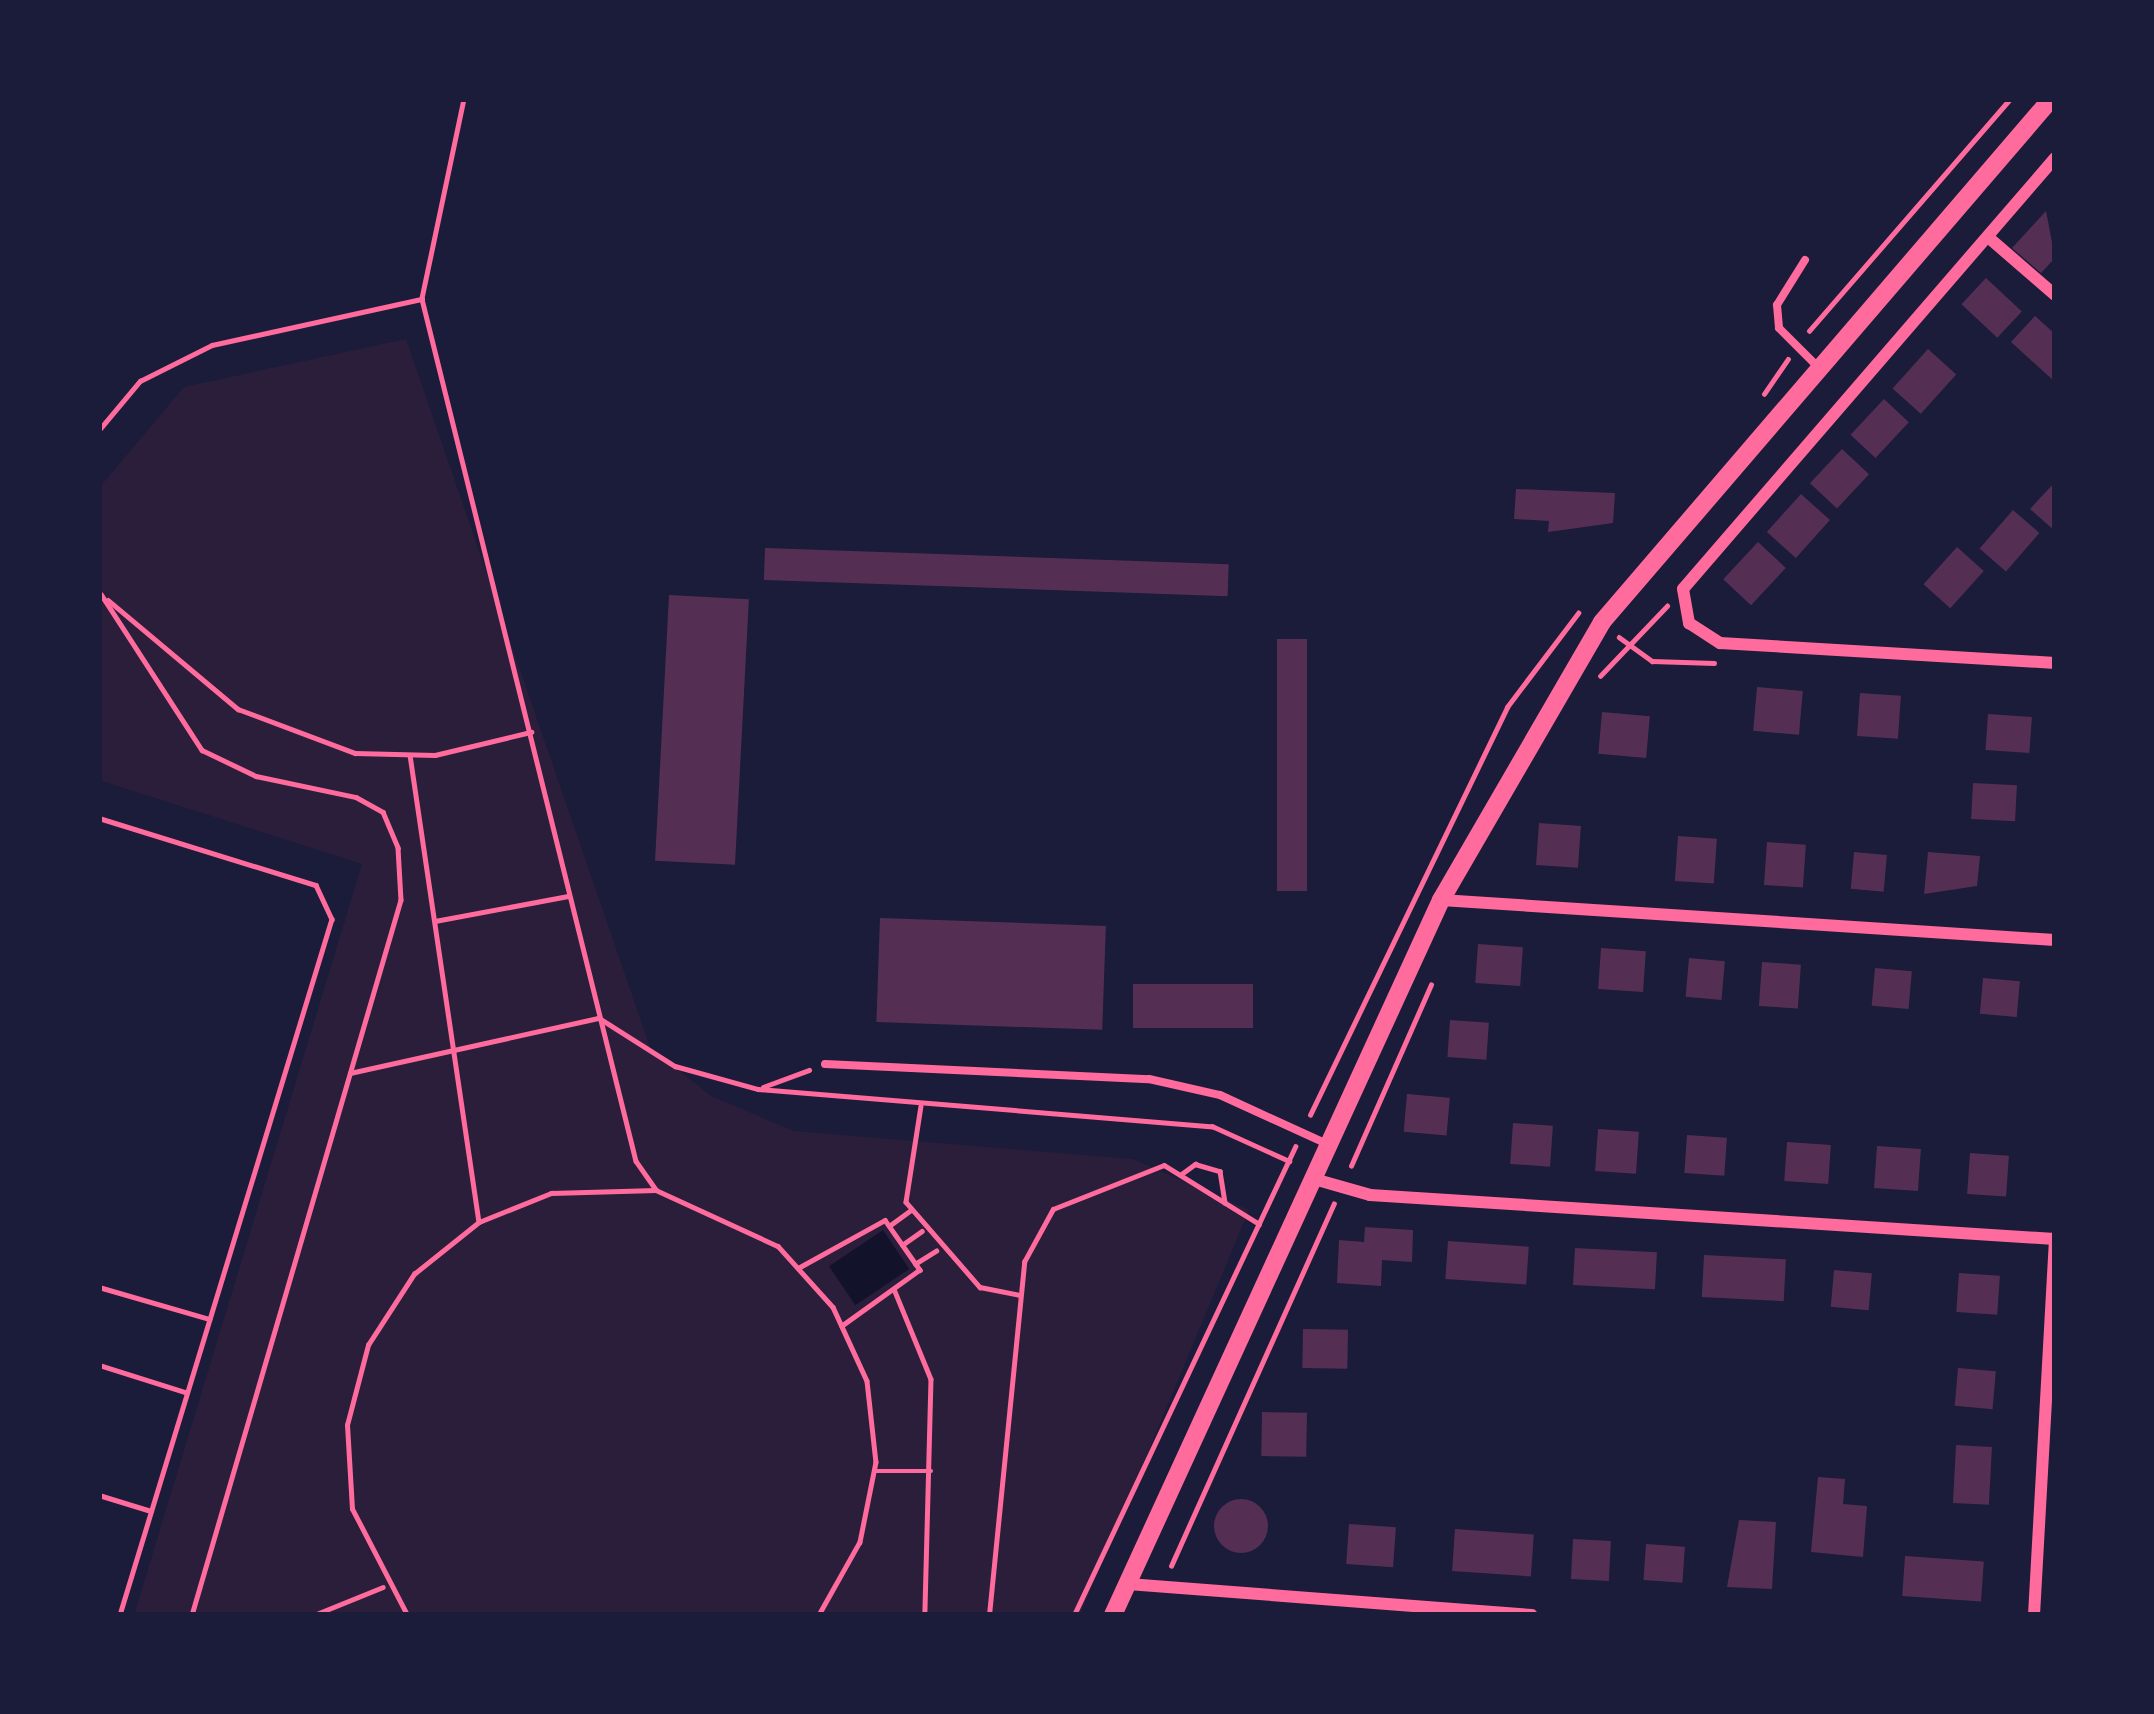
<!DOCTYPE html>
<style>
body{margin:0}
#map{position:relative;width:2154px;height:1714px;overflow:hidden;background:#1b1b3a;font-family:"Public Sans",sans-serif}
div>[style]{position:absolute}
.green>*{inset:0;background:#2a1e3b}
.water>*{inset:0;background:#12122b;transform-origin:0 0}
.building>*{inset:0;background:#542f53;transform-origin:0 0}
.round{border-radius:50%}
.path>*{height:4.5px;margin:-2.25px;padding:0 2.25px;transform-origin:2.25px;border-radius:2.25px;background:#ff6b9d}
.service>*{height:8px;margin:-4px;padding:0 4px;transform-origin:4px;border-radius:4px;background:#ff6b9d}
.minor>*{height:12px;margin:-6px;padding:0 6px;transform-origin:6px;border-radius:6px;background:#ff6b9d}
.tertiary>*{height:18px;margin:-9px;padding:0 9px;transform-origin:9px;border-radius:9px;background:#ff6b9d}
span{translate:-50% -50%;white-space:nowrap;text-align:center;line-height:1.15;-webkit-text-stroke:10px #1b1b3a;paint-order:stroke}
.frame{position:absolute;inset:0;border:102px solid #1b1b3a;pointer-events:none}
</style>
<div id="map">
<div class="green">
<i style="clip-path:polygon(406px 339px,650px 1047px,711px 1096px,794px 1131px,1133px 1159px,1249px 1210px,1080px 1615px,134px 1615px,362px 864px,99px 780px,99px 488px,184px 387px)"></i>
</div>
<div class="water">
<i style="left:883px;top:1230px;width:47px;height:65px;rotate:56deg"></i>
</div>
<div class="building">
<i style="clip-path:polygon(2046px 211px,2055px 258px,2041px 273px,2012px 248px)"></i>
<i style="left:1986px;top:278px;width:49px;height:36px;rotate:43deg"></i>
<i style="clip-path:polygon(2035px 316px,2055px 334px,2055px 382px,2011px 342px)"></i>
<i style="left:1928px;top:349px;width:38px;height:53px;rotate:42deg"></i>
<i style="left:1884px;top:399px;width:34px;height:49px;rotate:43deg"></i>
<i style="left:1842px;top:449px;width:37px;height:47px;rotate:43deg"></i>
<i style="clip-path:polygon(2055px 482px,2055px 531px,2030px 509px)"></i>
<i style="clip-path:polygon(1516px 489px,1615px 493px,1613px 523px,1548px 532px,1549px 521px,1514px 519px)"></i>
<i style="left:1801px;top:494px;width:39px;height:51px;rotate:42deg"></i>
<i style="left:2013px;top:510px;width:35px;height:51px;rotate:41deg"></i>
<i style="left:1758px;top:542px;width:38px;height:51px;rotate:43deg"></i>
<i style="left:1957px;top:547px;width:36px;height:50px;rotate:42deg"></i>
<i style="left:765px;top:548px;width:464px;height:32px;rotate:2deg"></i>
<i style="left:669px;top:595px;width:80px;height:266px;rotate:3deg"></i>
<i style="left:1277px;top:639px;width:30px;height:252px"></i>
<i style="left:1757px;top:687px;width:46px;height:44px;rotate:5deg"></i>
<i style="left:1860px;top:693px;width:41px;height:43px;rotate:4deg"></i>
<i style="left:1602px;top:712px;width:48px;height:42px;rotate:5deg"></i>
<i style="left:1988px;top:714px;width:44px;height:36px;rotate:4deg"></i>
<i style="left:1973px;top:783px;width:44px;height:36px;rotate:3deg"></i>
<i style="left:1539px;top:823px;width:42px;height:42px;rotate:4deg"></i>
<i style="left:1678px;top:836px;width:39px;height:45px;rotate:4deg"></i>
<i style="left:1767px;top:842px;width:39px;height:43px;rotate:4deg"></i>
<i style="left:1854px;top:852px;width:33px;height:37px;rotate:5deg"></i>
<i style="clip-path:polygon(1928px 852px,1980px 856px,1977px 886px,1924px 894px)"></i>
<i style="left:880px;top:918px;width:226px;height:104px;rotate:2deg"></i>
<i style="left:1478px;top:944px;width:45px;height:39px;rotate:4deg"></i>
<i style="left:1601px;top:948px;width:45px;height:41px;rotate:4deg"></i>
<i style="left:1689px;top:958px;width:36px;height:39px;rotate:5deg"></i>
<i style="left:1762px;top:962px;width:39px;height:44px;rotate:4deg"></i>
<i style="left:1875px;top:968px;width:37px;height:38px;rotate:5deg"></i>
<i style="left:1983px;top:978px;width:37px;height:36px;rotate:5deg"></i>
<i style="left:1133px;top:984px;width:120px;height:44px"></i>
<i style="left:1450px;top:1020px;width:39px;height:37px;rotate:4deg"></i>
<i style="left:1407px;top:1094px;width:43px;height:38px;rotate:5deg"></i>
<i style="left:1513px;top:1123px;width:40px;height:41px;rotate:4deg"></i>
<i style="left:1598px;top:1129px;width:41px;height:42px;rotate:4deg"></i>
<i style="left:1687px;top:1135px;width:40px;height:38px;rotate:4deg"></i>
<i style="left:1787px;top:1142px;width:44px;height:39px;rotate:4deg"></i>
<i style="left:1877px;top:1146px;width:44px;height:42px;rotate:4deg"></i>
<i style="left:1970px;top:1153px;width:39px;height:41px;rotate:4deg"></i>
<i style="clip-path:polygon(1365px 1227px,1413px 1230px,1412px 1262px,1382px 1260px,1381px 1286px,1337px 1283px,1339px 1240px,1364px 1242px)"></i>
<i style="left:1448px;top:1241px;width:81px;height:38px;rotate:4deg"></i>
<i style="left:1575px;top:1248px;width:82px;height:37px;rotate:3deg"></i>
<i style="left:1704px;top:1255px;width:82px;height:42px;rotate:3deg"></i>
<i style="left:1834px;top:1270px;width:38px;height:37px;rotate:5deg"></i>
<i style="left:1959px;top:1273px;width:41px;height:39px;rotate:4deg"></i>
<i style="left:1303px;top:1329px;width:45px;height:39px;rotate:1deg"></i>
<i style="left:1958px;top:1368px;width:38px;height:38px;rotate:5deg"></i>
<i style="left:1262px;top:1412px;width:45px;height:44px;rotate:1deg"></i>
<i style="left:1956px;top:1445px;width:36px;height:58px;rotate:3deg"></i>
<i style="clip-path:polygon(1818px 1477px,1845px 1479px,1843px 1504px,1867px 1506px,1863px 1557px,1811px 1552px)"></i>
<i class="round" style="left:1214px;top:1499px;width:54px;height:54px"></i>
<i style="clip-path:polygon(1739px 1520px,1776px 1522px,1772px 1589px,1727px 1587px)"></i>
<i style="left:1349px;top:1524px;width:47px;height:40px;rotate:4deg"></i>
<i style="left:1455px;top:1529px;width:79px;height:42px;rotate:4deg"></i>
<i style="left:1573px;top:1539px;width:38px;height:40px;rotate:3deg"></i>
<i style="left:1646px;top:1544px;width:39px;height:36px;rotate:4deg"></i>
<i style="left:1905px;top:1556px;width:79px;height:40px;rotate:4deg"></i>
</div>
<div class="path">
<i style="left:464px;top:99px;width:204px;rotate:101.9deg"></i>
<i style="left:422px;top:299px;width:888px;rotate:76.06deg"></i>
<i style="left:636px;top:1161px;width:35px;rotate:55deg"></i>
<i style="left:1809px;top:331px;width:307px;rotate:-49.1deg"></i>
<i style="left:1764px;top:394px;width:42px;rotate:-55.6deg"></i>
<i style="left:99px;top:430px;width:64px;rotate:-50.1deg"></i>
<i style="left:140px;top:381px;width:80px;rotate:-26.6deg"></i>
<i style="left:212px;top:345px;width:215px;rotate:-12.4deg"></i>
<i style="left:101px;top:594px;width:186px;rotate:57.1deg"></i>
<i style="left:202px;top:750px;width:60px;rotate:25.7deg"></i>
<i style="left:256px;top:776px;width:102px;rotate:11.9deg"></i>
<i style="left:356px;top:797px;width:31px;rotate:29deg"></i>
<i style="left:383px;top:812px;width:39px;rotate:67deg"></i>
<i style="left:398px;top:848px;width:52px;rotate:86.7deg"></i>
<i style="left:401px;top:900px;width:745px;rotate:106.29deg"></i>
<i style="left:108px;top:600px;width:170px;rotate:40deg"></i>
<i style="left:238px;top:709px;width:125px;rotate:20.6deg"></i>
<i style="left:355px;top:753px;width:80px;rotate:1.4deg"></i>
<i style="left:435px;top:755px;width:99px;rotate:-13.5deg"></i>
<i style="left:1619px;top:637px;width:41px;rotate:36deg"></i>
<i style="left:1652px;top:661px;width:62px;rotate:1.8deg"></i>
<i style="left:1600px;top:676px;width:97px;rotate:-46.3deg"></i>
<i style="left:410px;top:755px;width:472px;rotate:81.6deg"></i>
<i style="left:99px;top:818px;width:227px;rotate:17.2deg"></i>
<i style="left:316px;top:885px;width:38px;rotate:65deg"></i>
<i style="left:332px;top:919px;width:728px;rotate:106.94deg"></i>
<i style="left:435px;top:921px;width:135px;rotate:-10.6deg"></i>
<i style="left:350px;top:1073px;width:255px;rotate:-12.5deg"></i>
<i style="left:599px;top:1018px;width:90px;rotate:32.3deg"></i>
<i style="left:675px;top:1066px;width:86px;rotate:15.5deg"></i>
<i style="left:758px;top:1089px;width:456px;rotate:4.7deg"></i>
<i style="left:1212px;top:1126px;width:85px;rotate:24.4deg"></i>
<i style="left:763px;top:1087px;width:49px;rotate:-20.3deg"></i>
<i style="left:921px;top:1106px;width:97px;rotate:98.9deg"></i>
<i style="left:906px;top:1202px;width:113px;rotate:49deg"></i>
<i style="left:980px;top:1287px;width:41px;rotate:11.3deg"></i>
<i style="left:1310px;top:1115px;width:453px;rotate:-64.2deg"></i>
<i style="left:1507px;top:707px;width:118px;rotate:-52.9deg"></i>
<i style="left:1351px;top:1166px;width:198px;rotate:-66.2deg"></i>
<i style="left:1180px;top:1175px;width:19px;rotate:-36deg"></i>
<i style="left:1195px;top:1164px;width:26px;rotate:16deg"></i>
<i style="left:1220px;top:1171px;width:32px;rotate:81deg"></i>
<i style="left:889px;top:1226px;width:27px;rotate:-36deg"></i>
<i style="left:902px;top:1245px;width:24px;rotate:-35deg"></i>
<i style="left:915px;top:1264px;width:25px;rotate:-32deg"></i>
<i style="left:798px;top:1268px;width:99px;rotate:-28.9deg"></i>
<i style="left:885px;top:1220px;width:61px;rotate:55deg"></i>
<i style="left:920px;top:1270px;width:96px;rotate:144.3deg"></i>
<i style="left:99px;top:1287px;width:115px;rotate:16.2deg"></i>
<i style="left:894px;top:1289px;width:97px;rotate:67.7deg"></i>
<i style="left:931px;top:1379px;width:236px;rotate:91.5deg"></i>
<i style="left:99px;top:1365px;width:90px;rotate:17.4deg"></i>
<i style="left:876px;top:1471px;width:55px"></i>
<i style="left:99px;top:1495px;width:54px;rotate:17.1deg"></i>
<i style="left:1171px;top:1566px;width:397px;rotate:-65.8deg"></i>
<i style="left:99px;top:1613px;width:5px;rotate:22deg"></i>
<i style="left:314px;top:1615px;width:74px;rotate:-22.1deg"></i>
<i style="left:407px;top:1615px;width:119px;rotate:-117.4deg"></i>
<i style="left:352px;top:1509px;width:84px;rotate:-93.4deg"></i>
<i style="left:347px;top:1425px;width:83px;rotate:-75.3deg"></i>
<i style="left:368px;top:1345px;width:85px;rotate:-57.1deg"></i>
<i style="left:414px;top:1274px;width:83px;rotate:-38.7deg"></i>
<i style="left:479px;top:1222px;width:78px;rotate:-21.9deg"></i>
<i style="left:551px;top:1193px;width:105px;rotate:-1.6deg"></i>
<i style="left:656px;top:1190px;width:134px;rotate:24.7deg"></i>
<i style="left:778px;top:1246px;width:82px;rotate:48deg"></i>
<i style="left:833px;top:1307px;width:81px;rotate:65.3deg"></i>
<i style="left:867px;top:1381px;width:81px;rotate:83.7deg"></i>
<i style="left:876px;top:1462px;width:82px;rotate:101.3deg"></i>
<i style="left:860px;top:1542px;width:84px;rotate:119.3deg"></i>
<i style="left:989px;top:1615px;width:355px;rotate:-84.3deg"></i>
<i style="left:1024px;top:1262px;width:60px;rotate:-61.3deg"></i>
<i style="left:1053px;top:1209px;width:119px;rotate:-21.6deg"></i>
<i style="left:1164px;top:1165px;width:112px;rotate:31.8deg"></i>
<i style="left:1074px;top:1615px;width:518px;rotate:-64.72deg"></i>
</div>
<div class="service">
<i style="left:1805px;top:260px;width:53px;rotate:121.9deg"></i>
<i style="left:1777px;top:305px;width:23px;rotate:85deg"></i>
<i style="left:1779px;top:328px;width:55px;rotate:45deg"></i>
<i style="left:825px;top:1064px;width:324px;rotate:2.7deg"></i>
<i style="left:1149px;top:1079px;width:73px;rotate:12.7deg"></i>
<i style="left:1220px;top:1095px;width:120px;rotate:24.6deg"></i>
</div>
<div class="minor">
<i style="left:2055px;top:158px;width:569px;rotate:130.8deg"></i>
<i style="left:1683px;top:589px;width:35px;rotate:80deg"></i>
<i style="left:1689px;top:623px;width:37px;rotate:33deg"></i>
<i style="left:1720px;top:643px;width:336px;rotate:3.4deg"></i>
<i style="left:1988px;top:237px;width:89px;rotate:40.9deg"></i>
<i style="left:1441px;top:900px;width:615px;rotate:3.73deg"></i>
<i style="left:1314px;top:1179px;width:58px;rotate:15.9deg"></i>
<i style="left:1370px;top:1195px;width:686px;rotate:3.68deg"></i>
<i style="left:1128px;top:1584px;width:405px;rotate:4.4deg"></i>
<i style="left:2034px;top:1615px;width:378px;rotate:-86.8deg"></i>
</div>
<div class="tertiary">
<i style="left:1113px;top:1615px;width:787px;rotate:-65.36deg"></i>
<i style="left:1441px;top:900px;width:321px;rotate:-59.9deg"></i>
<i style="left:1602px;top:622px;width:689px;rotate:-49.35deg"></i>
</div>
<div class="frame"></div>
</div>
